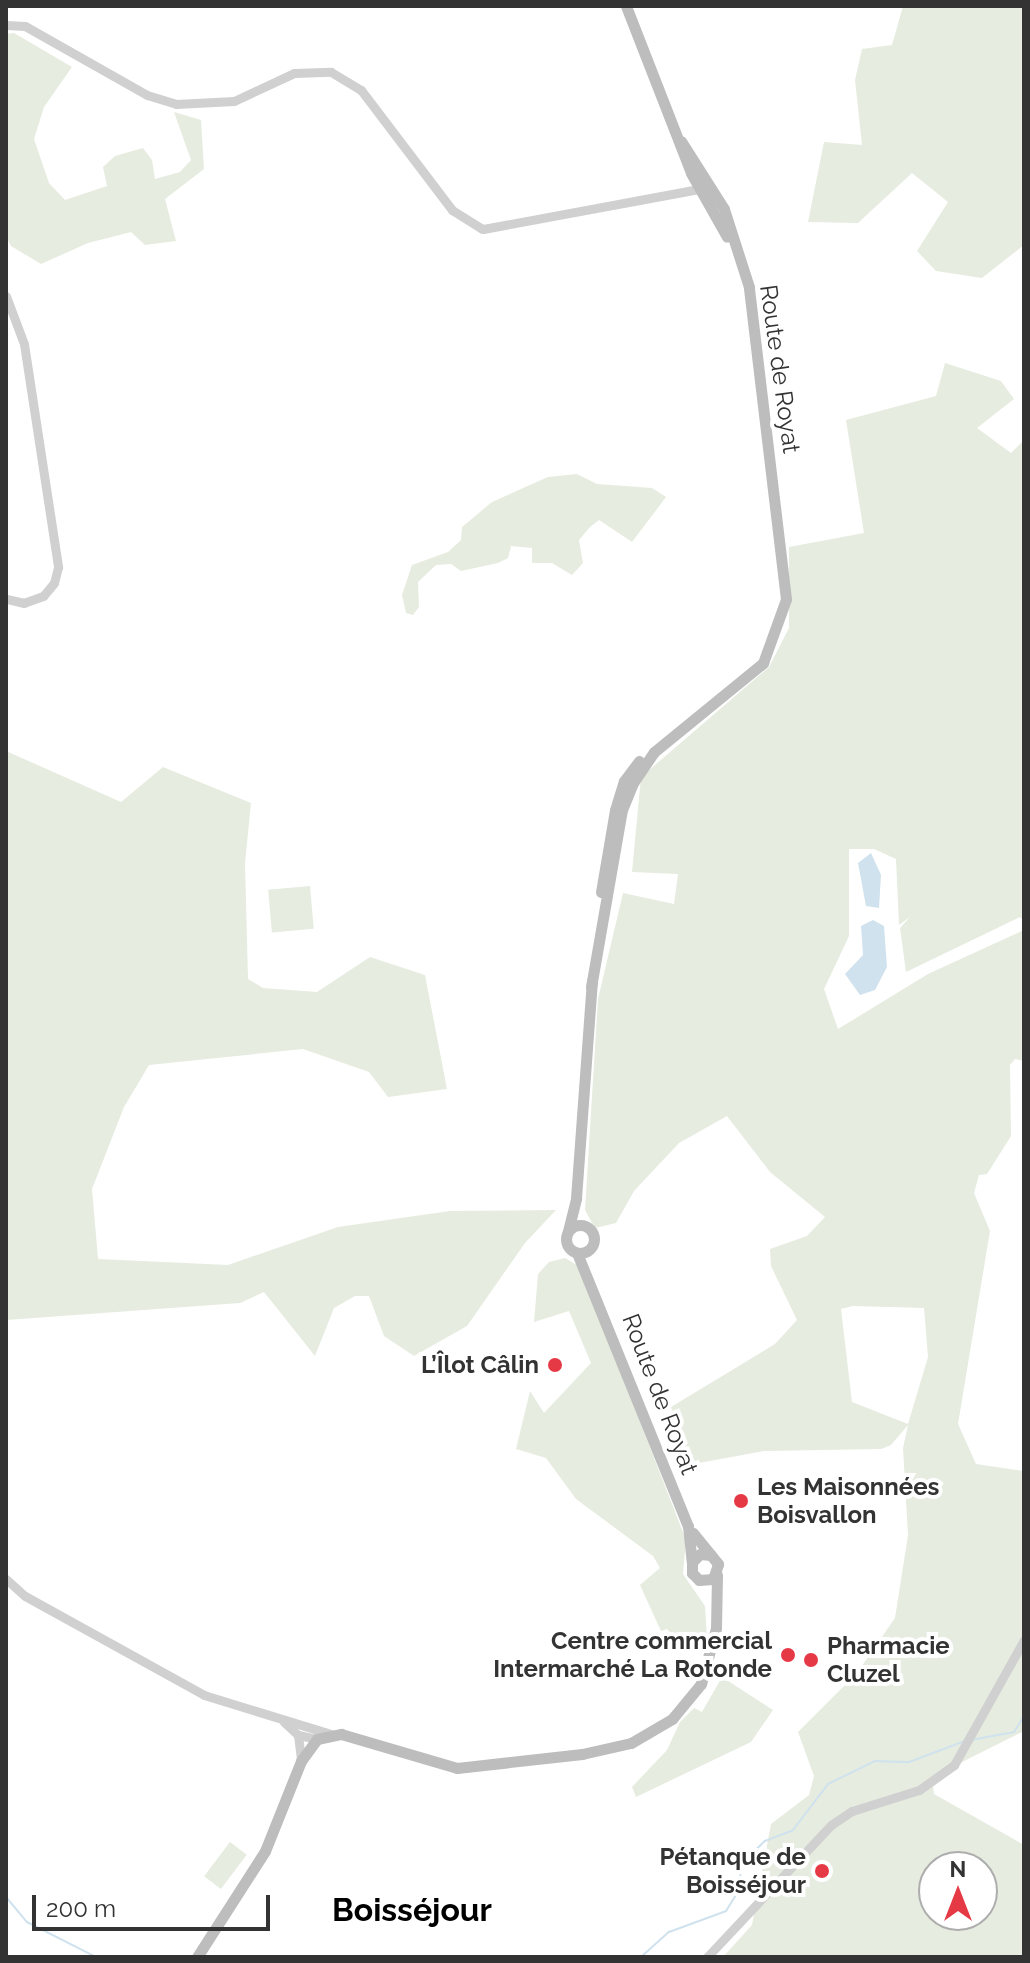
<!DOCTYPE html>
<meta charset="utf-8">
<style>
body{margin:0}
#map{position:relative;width:1030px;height:1963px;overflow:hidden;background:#fff;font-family:Raleway,sans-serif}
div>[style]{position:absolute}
.green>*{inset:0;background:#e6ecdf;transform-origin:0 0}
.water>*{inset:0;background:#cfe2ee}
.stream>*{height:2px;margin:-1px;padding:0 1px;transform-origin:1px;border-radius:1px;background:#cfe2ee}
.tertiary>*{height:9px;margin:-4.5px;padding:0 4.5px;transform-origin:4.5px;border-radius:4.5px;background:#d0d0d0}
.secondary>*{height:11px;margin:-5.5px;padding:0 5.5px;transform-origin:5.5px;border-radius:5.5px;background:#bdbdbd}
.secondary>.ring{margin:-5.5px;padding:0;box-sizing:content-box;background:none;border:11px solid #bdbdbd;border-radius:50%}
.dots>*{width:22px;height:22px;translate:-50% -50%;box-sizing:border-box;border:4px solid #fff;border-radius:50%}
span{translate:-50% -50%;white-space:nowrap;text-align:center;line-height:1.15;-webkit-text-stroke:8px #fff;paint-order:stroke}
.street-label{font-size:24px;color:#333}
.poi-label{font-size:24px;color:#333;font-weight:700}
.right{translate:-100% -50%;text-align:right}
.left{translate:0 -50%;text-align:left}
.district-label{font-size:32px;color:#000;font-weight:700}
.frame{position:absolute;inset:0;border:8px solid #333;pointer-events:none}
.north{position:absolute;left:918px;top:1851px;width:80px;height:80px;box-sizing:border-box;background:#fff;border:2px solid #adadad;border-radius:50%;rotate:0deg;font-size:22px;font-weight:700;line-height:32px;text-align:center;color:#333}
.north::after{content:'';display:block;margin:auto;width:28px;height:36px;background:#e63946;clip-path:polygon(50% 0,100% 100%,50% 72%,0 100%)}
.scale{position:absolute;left:32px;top:1895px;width:238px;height:36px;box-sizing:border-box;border:4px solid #333;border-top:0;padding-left:10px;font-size:24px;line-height:28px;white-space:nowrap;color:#333;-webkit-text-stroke:6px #fff;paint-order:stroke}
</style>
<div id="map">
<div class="green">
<i style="clip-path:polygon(903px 6px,1024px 6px,1024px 245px,982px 278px,936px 271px,917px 251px,948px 202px,912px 173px,858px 223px,808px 222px,824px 142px,862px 145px,855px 80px,862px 49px,892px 45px)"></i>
<i style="clip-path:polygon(14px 33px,72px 67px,44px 107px,34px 139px,49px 183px,65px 200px,107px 186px,103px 167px,115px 156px,143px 148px,152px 160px,155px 179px,180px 172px,191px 160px,174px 112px,201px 120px,204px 169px,165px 199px,176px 241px,145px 245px,131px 232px,88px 243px,41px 264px,11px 246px,6px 236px,6px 34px)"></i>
<i style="clip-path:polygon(evenodd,945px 363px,1001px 381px,1014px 399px,977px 428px,1011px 453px,1024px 440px,1024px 921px,1020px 917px,906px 972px,900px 928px,910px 917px,899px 925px,896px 859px,874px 849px,849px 849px,849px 936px,824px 989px,838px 1029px,928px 974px,1024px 930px,1024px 1061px,1015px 1059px,1010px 1065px,1011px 1136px,987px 1174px,979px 1175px,974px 1193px,990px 1231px,958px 1424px,976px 1464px,1024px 1471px,1024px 1731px,932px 1777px,934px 1794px,1024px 1845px,1024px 1957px,723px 1957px,752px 1925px,771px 1824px,809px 1795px,814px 1776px,798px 1732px,857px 1673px,895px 1618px,908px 1535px,903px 1448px,908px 1425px,891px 1445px,881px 1449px,764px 1451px,688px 1465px,671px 1407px,775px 1344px,797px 1320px,771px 1266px,770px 1249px,807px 1236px,825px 1217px,770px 1172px,727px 1116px,679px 1143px,634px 1191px,616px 1223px,595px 1228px,585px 1210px,598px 999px,623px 893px,674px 904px,678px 874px,632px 872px,641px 777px,769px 667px,789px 628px,789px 547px,864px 533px,846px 420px,936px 396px,945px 363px,853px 1306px,924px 1308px,928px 1357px,908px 1424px,852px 1402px,841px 1309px,853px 1306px,945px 363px,934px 1867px,982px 1867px,982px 1915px,934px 1915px,934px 1867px)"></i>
<i style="clip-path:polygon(577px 474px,597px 484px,652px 488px,666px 497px,632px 542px,599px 520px,590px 527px,579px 540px,583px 563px,572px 575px,552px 563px,532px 563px,532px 548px,511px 546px,508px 558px,498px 563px,461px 571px,451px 564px,436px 565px,418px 582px,419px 607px,413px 615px,406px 613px,402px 595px,412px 565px,448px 552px,461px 540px,462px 527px,492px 502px,548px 477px)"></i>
<i style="clip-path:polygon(6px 751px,121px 802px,163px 767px,251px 803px,245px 863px,248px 979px,263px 988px,317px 992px,370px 957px,425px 975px,447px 1089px,388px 1097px,369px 1072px,303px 1049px,149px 1065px,124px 1107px,92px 1189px,98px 1259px,228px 1265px,338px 1227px,450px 1211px,556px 1210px,525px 1243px,467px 1326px,414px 1356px,384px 1336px,369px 1296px,355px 1296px,334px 1308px,315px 1356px,264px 1292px,240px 1303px,6px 1320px)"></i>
<i style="left:310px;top:886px;width:43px;height:42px;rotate:85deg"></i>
<i style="clip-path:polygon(565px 1258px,577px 1265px,588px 1288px,686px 1540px,683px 1574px,705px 1606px,707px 1640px,679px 1644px,667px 1629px,661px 1631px,640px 1585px,660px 1568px,653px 1556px,576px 1499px,546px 1458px,516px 1449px,530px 1391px,544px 1413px,591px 1363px,569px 1311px,534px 1322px,538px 1274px,549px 1262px)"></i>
<i style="clip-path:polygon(722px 1677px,773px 1710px,751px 1742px,636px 1797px,632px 1787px,667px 1750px,680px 1722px,694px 1708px,702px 1712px)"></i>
<i style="left:230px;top:1842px;width:21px;height:43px;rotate:37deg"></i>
</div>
<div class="water">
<i style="clip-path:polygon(871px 853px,881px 875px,879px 908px,866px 906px,858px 863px)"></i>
<i style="clip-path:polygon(873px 920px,884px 926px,887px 967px,875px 990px,860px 995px,845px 974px,863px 955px,861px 926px)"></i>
</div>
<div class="stream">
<i style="left:971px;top:1740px;width:44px;rotate:-10.5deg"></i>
<i style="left:1014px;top:1732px;width:19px;rotate:-58deg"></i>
<i style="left:6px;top:1897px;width:33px;rotate:50deg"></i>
<i style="left:27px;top:1922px;width:77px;rotate:26.9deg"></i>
<i style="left:641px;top:1957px;width:38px;rotate:-42deg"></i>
<i style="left:669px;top:1932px;width:61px;rotate:-20.2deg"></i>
<i style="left:726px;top:1911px;width:22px;rotate:-58deg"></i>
<i style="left:738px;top:1892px;width:29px;rotate:-82deg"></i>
<i style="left:742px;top:1863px;width:32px;rotate:-44deg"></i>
<i style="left:765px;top:1841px;width:30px;rotate:-21deg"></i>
<i style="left:793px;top:1830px;width:58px;rotate:-52.7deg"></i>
<i style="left:828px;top:1784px;width:52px;rotate:-26.1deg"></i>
<i style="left:875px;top:1761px;width:34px;rotate:2deg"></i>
<i style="left:909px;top:1762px;width:60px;rotate:-20.6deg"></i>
</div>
<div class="tertiary">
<i style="left:6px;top:25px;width:19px;rotate:3deg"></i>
<i style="left:25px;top:26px;width:140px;rotate:29.5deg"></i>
<i style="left:147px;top:95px;width:30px;rotate:17deg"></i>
<i style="left:176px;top:104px;width:58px;rotate:-3deg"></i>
<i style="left:234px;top:101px;width:66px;rotate:-25deg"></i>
<i style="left:294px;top:73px;width:37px;rotate:-2deg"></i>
<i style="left:331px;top:72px;width:35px;rotate:31deg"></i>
<i style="left:361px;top:90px;width:151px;rotate:52.8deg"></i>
<i style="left:452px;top:210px;width:36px;rotate:32deg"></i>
<i style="left:483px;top:229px;width:225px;rotate:-10.5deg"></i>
<i style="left:6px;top:296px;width:51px;rotate:69.4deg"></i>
<i style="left:24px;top:344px;width:226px;rotate:81.3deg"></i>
<i style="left:58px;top:567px;width:16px;rotate:104deg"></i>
<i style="left:54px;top:583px;width:17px;rotate:130deg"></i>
<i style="left:43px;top:596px;width:20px;rotate:160deg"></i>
<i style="left:24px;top:603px;width:18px;rotate:-167deg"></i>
<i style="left:6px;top:1579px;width:25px;rotate:42deg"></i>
<i style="left:25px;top:1596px;width:205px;rotate:28.9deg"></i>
<i style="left:204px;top:1695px;width:133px;rotate:17.1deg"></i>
<i style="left:284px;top:1722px;width:19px;rotate:43deg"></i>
<i style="left:298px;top:1735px;width:19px;rotate:12deg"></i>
<i style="left:298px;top:1735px;width:26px;rotate:83deg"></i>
<i style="left:707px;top:1957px;width:181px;rotate:-46.8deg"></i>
<i style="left:831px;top:1825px;width:25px;rotate:-34deg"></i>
<i style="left:852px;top:1811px;width:70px;rotate:-17.4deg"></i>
<i style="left:919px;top:1790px;width:43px;rotate:-35.5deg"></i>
<i style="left:954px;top:1765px;width:143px;rotate:-60.8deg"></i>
</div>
<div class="secondary">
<i style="left:626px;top:6px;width:179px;rotate:68.7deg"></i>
<i style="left:691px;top:173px;width:73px;rotate:60.6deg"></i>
<i style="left:601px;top:892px;width:83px;rotate:-80.3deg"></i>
<i style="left:615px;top:810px;width:30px;rotate:-73deg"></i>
<i style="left:624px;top:781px;width:25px;rotate:-53deg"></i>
<i style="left:591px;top:987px;width:180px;rotate:-80.1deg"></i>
<i style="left:622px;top:810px;width:29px;rotate:-68deg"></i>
<i style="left:633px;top:783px;width:37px;rotate:-56deg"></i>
<i style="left:654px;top:752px;width:141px;rotate:-39.2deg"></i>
<i style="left:763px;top:663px;width:68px;rotate:-70.2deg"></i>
<i style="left:786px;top:599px;width:314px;rotate:-96.8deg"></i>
<i style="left:749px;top:287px;width:82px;rotate:-107.8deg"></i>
<i style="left:724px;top:209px;width:80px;rotate:-122.3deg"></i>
<i class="ring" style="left:566px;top:1225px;width:17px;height:17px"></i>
<i style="left:568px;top:1231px;width:34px;rotate:-76deg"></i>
<i style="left:576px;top:1198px;width:218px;rotate:-85.8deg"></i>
<i style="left:577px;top:1253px;width:295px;rotate:67.9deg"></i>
<i style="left:688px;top:1526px;width:36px;rotate:84deg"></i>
<i style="left:693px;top:1533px;width:40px;rotate:51deg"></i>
<i style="left:718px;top:1564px;width:16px;rotate:108deg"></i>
<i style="left:713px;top:1579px;width:14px;rotate:176deg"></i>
<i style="left:699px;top:1580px;width:10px;rotate:-135deg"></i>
<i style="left:692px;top:1573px;width:11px;rotate:-90deg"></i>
<i style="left:692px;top:1562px;width:11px;rotate:-45deg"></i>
<i style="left:700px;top:1554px;width:11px;rotate:5deg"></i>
<i style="left:197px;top:1957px;width:126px;rotate:-57.3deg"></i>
<i style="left:265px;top:1851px;width:97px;rotate:-68.2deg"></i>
<i style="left:301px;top:1761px;width:27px;rotate:-54deg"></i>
<i style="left:317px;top:1739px;width:25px;rotate:-12deg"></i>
<i style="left:341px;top:1734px;width:121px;rotate:16.3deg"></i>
<i style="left:457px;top:1768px;width:126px;rotate:-6.4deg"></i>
<i style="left:582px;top:1754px;width:50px;rotate:-12.7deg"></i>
<i style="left:631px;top:1743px;width:48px;rotate:-30.3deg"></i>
<i style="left:672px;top:1719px;width:45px;rotate:-50.4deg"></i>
<i style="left:701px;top:1684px;width:58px;rotate:-75deg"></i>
<i style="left:716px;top:1628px;width:53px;rotate:-88.9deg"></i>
</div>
<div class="dots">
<i style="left:555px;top:1365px;background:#e63946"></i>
<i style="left:741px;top:1501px;background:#e63946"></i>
<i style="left:788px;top:1655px;background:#e63946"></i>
<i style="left:811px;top:1660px;background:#e63946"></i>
<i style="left:822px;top:1871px;background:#e63946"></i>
</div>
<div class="street-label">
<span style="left:780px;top:369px;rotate:82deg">Route de Royat</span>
<span style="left:660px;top:1394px;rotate:69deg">Route de Royat</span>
</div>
<div class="poi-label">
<span class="right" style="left:539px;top:1365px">L’Îlot Câlin</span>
<span class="left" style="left:757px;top:1501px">Les Maisonnées<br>Boisvallon</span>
<span class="right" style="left:772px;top:1655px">Centre commercial<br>Intermarché La Rotonde</span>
<span class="left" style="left:827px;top:1660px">Pharmacie<br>Cluzel</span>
<span class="right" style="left:806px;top:1871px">Pétanque de<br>Boisséjour</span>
</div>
<div class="district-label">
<span style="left:412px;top:1910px">Boisséjour</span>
</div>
<div class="frame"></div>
<div class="north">N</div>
<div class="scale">200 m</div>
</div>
